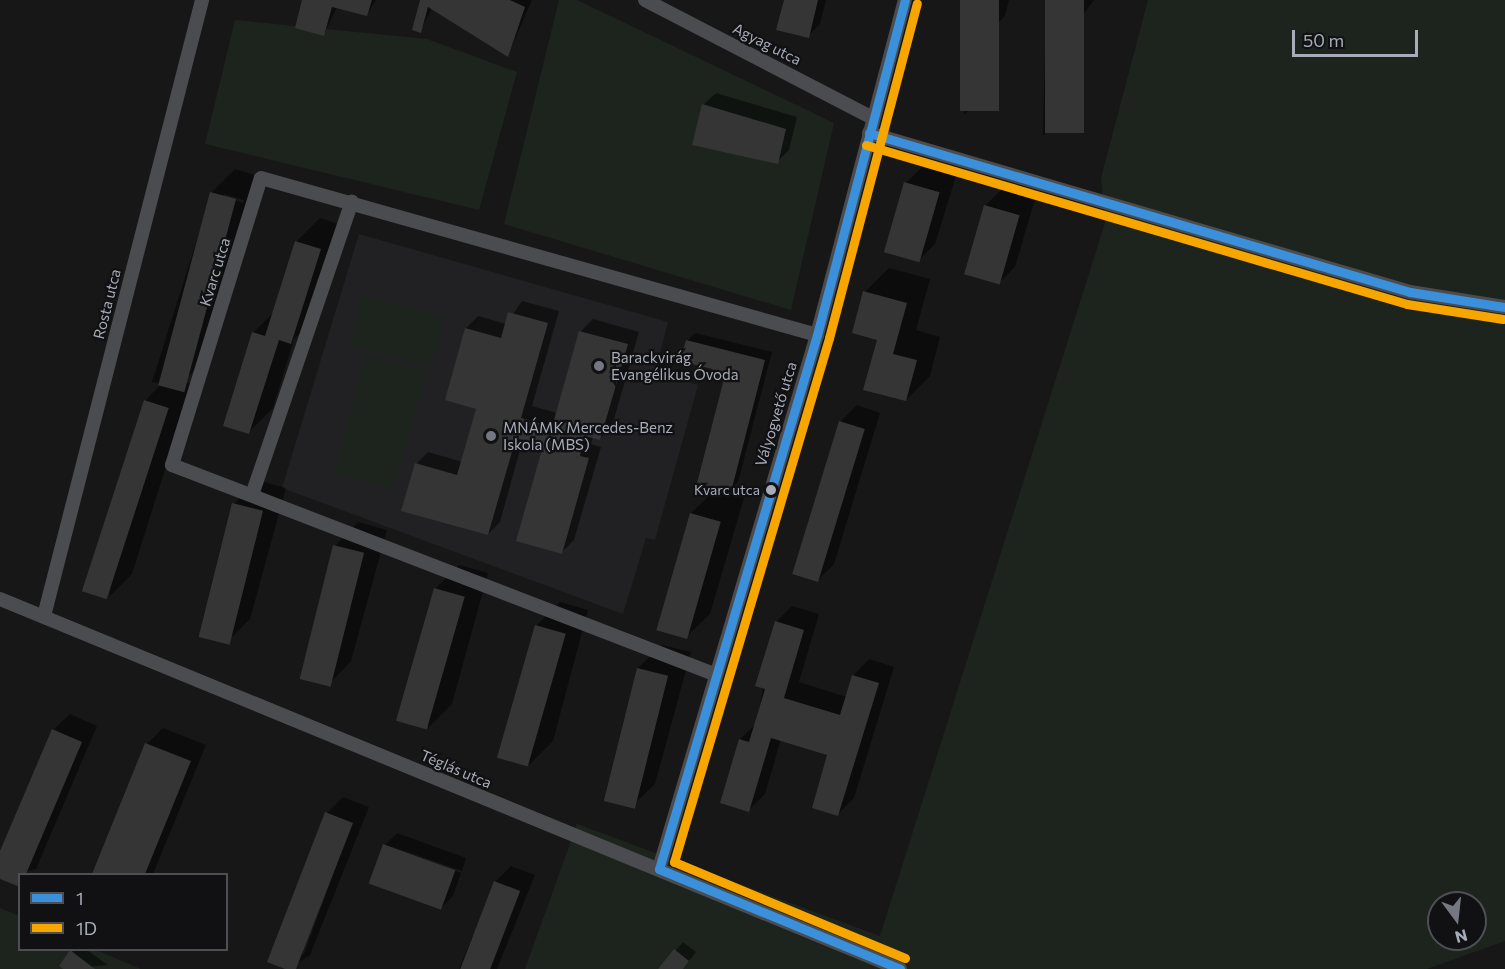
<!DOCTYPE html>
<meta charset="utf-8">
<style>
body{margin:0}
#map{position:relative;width:1505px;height:969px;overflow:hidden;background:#171717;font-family:Commissioner,sans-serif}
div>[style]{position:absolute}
.built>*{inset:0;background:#212123}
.green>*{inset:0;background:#1d241e;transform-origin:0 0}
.shadow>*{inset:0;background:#0007}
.building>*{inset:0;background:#353536;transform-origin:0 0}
.minor>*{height:14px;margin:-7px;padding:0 7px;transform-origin:7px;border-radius:7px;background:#4b4c50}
.bus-1>*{height:9px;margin:-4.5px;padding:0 4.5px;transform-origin:4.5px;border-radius:4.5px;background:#3a90db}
.bus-2>*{height:9px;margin:-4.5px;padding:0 4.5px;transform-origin:4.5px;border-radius:4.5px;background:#f7a600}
.dots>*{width:16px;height:16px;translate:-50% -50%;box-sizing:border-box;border:3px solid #111113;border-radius:50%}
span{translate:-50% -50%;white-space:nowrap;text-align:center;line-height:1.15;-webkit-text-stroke:4.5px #111113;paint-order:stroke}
.bus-label{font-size:14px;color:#a7acb8}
.right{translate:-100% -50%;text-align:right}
.street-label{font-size:15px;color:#a7acb8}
.poi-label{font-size:15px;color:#a7acb8}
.left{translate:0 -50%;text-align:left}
.legend{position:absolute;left:18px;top:873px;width:210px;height:78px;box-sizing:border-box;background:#111113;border:2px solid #4d4f55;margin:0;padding:8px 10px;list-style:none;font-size:18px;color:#a7acb8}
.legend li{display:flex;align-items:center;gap:12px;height:30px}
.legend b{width:30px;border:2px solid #4d4f55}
.north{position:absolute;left:1427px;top:891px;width:60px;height:60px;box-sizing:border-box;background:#111113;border:2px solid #4d4f55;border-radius:50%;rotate:165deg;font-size:16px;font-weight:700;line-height:24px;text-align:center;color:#a7acb8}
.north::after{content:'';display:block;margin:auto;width:21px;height:27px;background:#757880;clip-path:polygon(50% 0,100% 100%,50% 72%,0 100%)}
.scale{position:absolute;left:1292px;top:30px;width:126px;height:27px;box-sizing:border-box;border:3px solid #a7acb8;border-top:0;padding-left:8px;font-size:18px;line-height:21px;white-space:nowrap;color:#a7acb8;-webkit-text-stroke:4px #111113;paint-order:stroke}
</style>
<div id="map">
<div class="built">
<i style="clip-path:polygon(359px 234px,668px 322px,655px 372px,698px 385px,655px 540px,646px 538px,623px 614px,282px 488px)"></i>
</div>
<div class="green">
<i style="clip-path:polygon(559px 0,577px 0,834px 123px,791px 310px,504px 224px)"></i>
<i style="clip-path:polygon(evenodd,1148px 0,1505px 0,1505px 941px,1427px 969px,525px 969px,577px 824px,880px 936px,1105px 223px,1101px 178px,1148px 0,1439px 903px,1475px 903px,1475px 939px,1439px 939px,1439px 903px)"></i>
<i style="clip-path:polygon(235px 20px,427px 39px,517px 72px,479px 210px,205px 144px)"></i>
<i style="left:363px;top:295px;width:85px;height:51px;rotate:16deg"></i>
<i style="left:367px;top:355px;width:62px;height:122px;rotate:16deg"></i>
<i style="clip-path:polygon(0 908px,19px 916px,20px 950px,96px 950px,141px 969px,0 969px)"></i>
</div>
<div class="shadow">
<i style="clip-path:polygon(304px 0,376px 0,367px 14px,337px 7px,324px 34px)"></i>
<i style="clip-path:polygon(422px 0,532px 0,508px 55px,432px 8px,420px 32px)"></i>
<i style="clip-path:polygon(785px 0,826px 0,820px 24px,808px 36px)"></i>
<i style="clip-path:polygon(961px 0,1009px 0,1005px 16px,992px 29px,983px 60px,991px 62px,980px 99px,964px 115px)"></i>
<i style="clip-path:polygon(1046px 0,1094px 0,1080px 19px,1071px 49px,1079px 52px,1059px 120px,1043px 136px)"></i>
<i style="clip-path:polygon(716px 93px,797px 117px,789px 150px,777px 162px,703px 105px)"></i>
<i style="clip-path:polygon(922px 167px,956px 176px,935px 244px,919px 260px,906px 183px)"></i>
<i style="clip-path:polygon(evenodd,235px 169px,259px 176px,199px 365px,183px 382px,192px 384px,132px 574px,109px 597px,145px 401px,161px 384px,152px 382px,212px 192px,235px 169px,224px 194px,244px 200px,243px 203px,224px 197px,224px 194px)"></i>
<i style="clip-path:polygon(1002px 189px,1035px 199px,1015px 267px,999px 283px,985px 206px)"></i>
<i style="clip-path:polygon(320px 218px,344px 226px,315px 319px,294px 339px,273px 408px,249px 432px,253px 333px,274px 312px,296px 242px)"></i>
<i style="clip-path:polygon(889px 268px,930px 279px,916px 330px,940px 337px,930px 376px,906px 400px,865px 292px)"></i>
<i style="clip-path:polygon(522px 301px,559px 311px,532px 406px,557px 413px,581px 331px,593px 319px,639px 332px,612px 426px,600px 439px,593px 436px,591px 444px,601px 447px,574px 540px,562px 552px,545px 445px,523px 439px,500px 522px,488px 534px,416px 464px,428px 452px,463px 462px,478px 408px,466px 328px,478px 316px,506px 324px)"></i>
<i style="clip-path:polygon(695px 333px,772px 352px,738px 482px,730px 490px,726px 378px,687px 341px)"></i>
<i style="clip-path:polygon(857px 405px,880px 413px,834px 564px,818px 580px,840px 422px)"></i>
<i style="clip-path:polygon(257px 480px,286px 488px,250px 619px,226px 643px,234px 504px)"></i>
<i style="clip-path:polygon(715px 490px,744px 498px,710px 614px,686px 637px,691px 513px)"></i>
<i style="clip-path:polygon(358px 522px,387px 530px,351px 661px,328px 685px,335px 546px)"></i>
<i style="clip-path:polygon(459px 565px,488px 573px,452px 704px,428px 728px,435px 589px)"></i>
<i style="clip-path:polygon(560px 602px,588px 610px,553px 741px,529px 765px,536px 626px)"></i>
<i style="clip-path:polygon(792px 606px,819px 614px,799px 682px,847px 697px,853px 676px,869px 659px,894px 667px,854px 798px,838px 814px,829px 754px,781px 739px,765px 794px,749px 810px,740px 739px,756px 724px,776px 622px)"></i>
<i style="clip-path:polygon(662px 645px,691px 652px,655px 784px,631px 807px,638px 668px)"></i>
<i style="clip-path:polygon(70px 714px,97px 726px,36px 869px,0 877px,0 855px,53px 730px)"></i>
<i style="clip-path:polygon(163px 728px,206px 745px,153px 874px,93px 874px,147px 744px)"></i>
<i style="clip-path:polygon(evenodd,343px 797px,369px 807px,310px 955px,289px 969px,327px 813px,343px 797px,355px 815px,304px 954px,300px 954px,355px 815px)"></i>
<i style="clip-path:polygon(397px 833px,466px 858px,462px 871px,389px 845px,461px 873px,453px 896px,441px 908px,385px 845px)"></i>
<i style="clip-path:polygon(511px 866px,535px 875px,497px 969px,459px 969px,495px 882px)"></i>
<i style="clip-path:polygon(683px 942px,696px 952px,683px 969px,660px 969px)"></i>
<i style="clip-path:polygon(73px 950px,87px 950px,108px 965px,65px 969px)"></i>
</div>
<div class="building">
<i style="clip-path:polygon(302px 0,372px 0,367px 16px,332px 7px,324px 36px,295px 28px)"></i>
<i style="clip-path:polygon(420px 0,510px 0,525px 7px,508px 57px,428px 7px,421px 33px,412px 30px)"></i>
<i style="clip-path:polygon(784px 0,818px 0,809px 38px,776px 30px)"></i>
<i style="left:960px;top:0;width:39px;height:111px"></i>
<i style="left:1045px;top:0;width:39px;height:133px"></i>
<i style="clip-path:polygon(702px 104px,786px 129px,778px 164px,692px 145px)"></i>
<i style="left:904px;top:182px;width:37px;height:73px;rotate:16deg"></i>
<i style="left:210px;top:192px;width:27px;height:200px;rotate:15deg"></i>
<i style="left:984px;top:205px;width:37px;height:72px;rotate:16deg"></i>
<i style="clip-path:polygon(295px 241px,321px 249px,291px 344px,279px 340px,249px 434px,223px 426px,252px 332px,265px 336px)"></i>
<i style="clip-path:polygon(863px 291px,907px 303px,893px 354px,917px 360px,906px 401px,863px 390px,877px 340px,852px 333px)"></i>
<i style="clip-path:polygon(508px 312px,548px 323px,521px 418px,552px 427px,579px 331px,628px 344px,600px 440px,585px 436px,580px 456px,589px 458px,562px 554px,516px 541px,543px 446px,516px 438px,488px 535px,401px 511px,415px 463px,457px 475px,476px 409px,445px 400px,465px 328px,501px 338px)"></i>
<i style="clip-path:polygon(686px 340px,765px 360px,731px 492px,697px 483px,724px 379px,711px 376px,712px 369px,680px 361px)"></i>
<i style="left:144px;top:400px;width:26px;height:201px;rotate:18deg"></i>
<i style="left:839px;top:421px;width:27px;height:160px;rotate:17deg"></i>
<i style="left:232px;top:503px;width:32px;height:138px;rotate:14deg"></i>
<i style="left:690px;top:513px;width:32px;height:122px;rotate:16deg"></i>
<i style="left:333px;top:545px;width:32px;height:138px;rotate:14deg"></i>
<i style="left:434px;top:588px;width:32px;height:138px;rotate:16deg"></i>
<i style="clip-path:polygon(775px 621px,804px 630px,784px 698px,840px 715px,852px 675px,879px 683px,838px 816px,812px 808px,827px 755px,771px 738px,749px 812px,720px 803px,739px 739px,749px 742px,765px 689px,755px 686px)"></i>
<i style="left:535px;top:625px;width:32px;height:138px;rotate:16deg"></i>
<i style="left:637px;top:668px;width:32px;height:137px;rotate:14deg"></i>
<i style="clip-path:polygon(52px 729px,82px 742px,26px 874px,20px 874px,20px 887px,0 879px,0 851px)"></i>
<i style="clip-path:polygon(145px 743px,191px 761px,145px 874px,92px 874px)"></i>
<i style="clip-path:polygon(325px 812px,353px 823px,296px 969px,285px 969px,267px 962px)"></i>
<i style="left:383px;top:844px;width:77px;height:42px;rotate:20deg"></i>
<i style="left:494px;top:881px;width:28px;height:95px;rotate:21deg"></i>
<i style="clip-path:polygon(674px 949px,689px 961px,683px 969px,658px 969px)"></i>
<i style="clip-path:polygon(70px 950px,95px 969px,63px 969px,59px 966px)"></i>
</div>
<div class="minor">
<i style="left:645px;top:0;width:257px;rotate:27.4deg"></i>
<i style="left:869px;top:133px;width:564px;rotate:16.38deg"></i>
<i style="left:1410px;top:292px;width:96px;rotate:9deg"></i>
<i style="left:252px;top:495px;width:310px;rotate:-71.2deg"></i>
<i style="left:0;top:599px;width:973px;rotate:22.35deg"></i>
<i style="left:44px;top:616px;width:636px;rotate:-75.61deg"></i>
<i style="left:714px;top:674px;width:581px;rotate:-158.91deg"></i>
<i style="left:172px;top:465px;width:300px;rotate:-72.8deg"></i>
<i style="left:261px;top:178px;width:578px;rotate:15.77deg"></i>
<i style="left:659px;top:869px;width:557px;rotate:-73.52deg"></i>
<i style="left:817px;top:335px;width:346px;rotate:-75.3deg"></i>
</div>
<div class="bus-1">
<i style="left:869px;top:133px;width:564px;rotate:16.38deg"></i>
<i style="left:1410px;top:292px;width:96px;rotate:9deg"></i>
<i style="left:659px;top:869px;width:557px;rotate:-73.52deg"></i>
<i style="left:817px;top:335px;width:346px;rotate:-75.3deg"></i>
<i style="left:659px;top:869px;width:261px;rotate:22.5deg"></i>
</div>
<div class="bus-2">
<i style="left:866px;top:145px;width:564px;rotate:16.38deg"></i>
<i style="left:1407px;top:304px;width:97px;rotate:8.9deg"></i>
<i style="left:905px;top:958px;width:250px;rotate:-157.4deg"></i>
<i style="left:674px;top:862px;width:546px;rotate:-73.52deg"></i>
<i style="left:829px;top:338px;width:346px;rotate:-75.3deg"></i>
</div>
<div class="dots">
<i style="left:599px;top:366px;background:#757880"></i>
<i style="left:491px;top:436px;background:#757880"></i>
<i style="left:771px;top:490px;background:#a7acb8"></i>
</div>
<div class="bus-label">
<span class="right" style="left:760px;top:490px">Kvarc utca</span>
</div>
<div class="street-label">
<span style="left:767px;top:44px;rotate:27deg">Agyag utca</span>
<span style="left:215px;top:272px;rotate:-73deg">Kvarc utca</span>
<span style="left:107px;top:304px;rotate:-76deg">Rosta utca</span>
<span style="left:776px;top:414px;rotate:-73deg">Vályogvető utca</span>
<span style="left:456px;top:769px;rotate:23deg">Téglás utca</span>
</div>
<div class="poi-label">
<span class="left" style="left:611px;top:366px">Barackvirág<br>Evangélikus Óvoda</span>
<span class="left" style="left:503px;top:436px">MNÁMK Mercedes-Benz<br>Iskola (MBS)</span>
</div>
<ul class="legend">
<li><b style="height:8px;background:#3a90db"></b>1</li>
<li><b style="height:8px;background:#f7a600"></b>1D</li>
</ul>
<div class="north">N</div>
<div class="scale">50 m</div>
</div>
